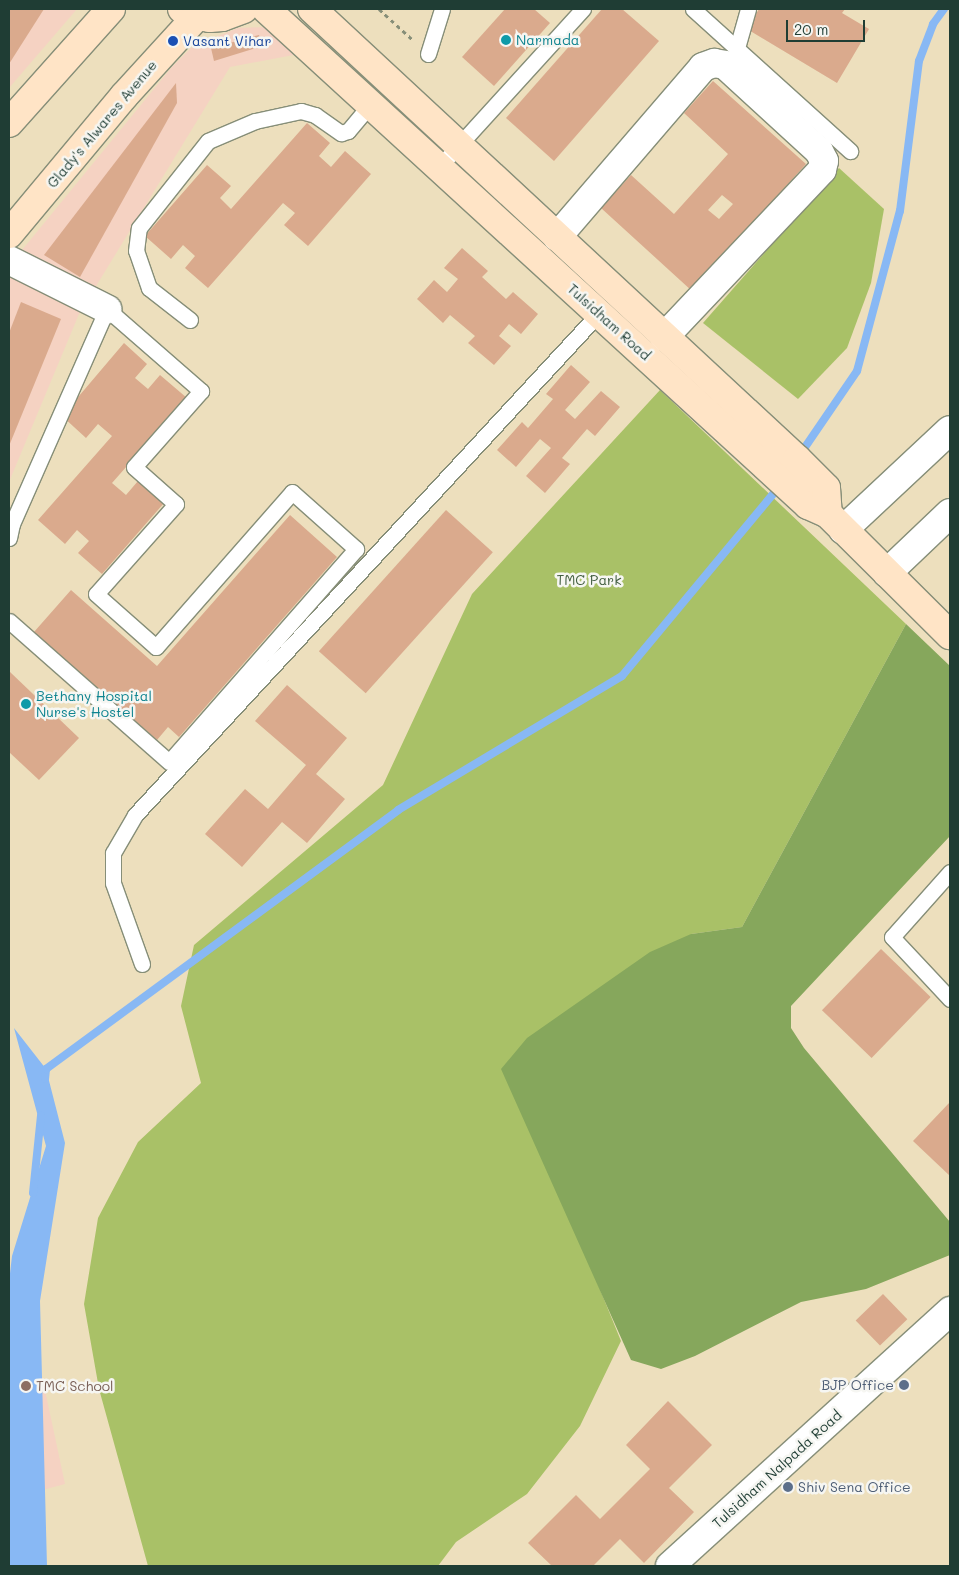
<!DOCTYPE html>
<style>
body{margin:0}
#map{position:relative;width:959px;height:1575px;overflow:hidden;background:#eddfbd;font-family:Mali,sans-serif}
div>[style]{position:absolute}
.built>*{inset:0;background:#f5d2c2}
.green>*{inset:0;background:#a9c167}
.forest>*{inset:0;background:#86a75c}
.water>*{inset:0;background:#88b8f4}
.stream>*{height:8px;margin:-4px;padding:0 4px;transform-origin:4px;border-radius:4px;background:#88b8f4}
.building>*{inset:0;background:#daaa8d;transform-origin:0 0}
.path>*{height:3px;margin-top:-1.5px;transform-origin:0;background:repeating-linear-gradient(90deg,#868e78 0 4px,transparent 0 8px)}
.roads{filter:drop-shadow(1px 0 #868e78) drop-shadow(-1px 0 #868e78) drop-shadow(0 1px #868e78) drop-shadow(0 -1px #868e78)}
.lane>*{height:15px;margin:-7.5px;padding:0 7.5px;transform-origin:7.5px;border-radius:7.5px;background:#fff}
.street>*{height:28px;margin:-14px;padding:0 14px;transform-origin:14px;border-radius:14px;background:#fff}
.secondary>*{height:28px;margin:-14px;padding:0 14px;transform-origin:14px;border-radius:14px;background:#ffe4c6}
.dots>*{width:14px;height:14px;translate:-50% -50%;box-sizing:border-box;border:2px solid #f6f6f2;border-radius:50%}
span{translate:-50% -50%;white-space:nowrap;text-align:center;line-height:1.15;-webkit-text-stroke:5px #f6f6f2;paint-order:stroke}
.culture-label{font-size:14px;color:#0d838f}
.left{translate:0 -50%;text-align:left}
.transit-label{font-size:14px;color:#164399}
.street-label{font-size:14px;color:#1f3d34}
.park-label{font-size:14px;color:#425e41}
.service-label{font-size:14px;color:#4e5e75}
.right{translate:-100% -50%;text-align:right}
.education-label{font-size:14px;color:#785e54}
.frame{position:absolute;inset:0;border:10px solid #1f3d34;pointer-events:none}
.scale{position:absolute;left:786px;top:20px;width:79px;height:22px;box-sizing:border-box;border:2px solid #1f3d34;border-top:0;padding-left:6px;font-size:15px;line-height:18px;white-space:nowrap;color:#1f3d34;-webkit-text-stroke:4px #f6f6f2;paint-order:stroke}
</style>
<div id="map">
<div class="built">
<i style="clip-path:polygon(9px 9px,77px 9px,9px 88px)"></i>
<i style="clip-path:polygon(265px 27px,304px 53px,230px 67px,79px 314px,9px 482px,9px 272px,18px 255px,172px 67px,193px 46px,238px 28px)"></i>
<i style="clip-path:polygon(23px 1287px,65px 1484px,9px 1499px)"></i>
</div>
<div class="green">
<i style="clip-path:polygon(839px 168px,884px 209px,871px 283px,847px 348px,798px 399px,703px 323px)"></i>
<i style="clip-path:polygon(660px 390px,906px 624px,742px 927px,691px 934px,590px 1265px,621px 1341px,580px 1426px,527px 1494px,456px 1542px,438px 1566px,148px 1566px,99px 1389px,84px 1304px,98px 1218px,138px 1142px,201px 1083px,181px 1006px,194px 945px,383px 785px,472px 594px)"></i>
</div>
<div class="forest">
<i style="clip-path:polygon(906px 624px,950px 666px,950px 836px,791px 1006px,791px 1028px,804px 1048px,950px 1222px,950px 1255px,866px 1289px,801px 1302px,695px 1356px,661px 1369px,631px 1360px,501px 1069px,527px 1038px,650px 952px,691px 934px,742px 927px)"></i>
</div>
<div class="water">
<i style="clip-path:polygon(14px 1028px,46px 1069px,65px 1143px,40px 1301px,47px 1566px,9px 1566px,9px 1282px,12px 1256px,46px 1146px)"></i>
</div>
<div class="stream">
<i style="left:799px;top:456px;width:103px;rotate:-55.7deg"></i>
<i style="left:857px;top:371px;width:166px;rotate:-75deg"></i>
<i style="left:900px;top:211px;width:151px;rotate:-82.8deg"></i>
<i style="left:919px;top:61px;width:40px;rotate:-69deg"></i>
<i style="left:933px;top:24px;width:19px;rotate:-54deg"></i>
<i style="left:45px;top:1079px;width:10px;rotate:-84deg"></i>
<i style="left:46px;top:1069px;width:437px;rotate:-36.3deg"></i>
<i style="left:398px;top:810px;width:261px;rotate:-30.9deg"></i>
<i style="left:622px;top:676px;width:238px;rotate:-50.3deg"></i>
<i style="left:33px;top:1193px;width:78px;rotate:-84.1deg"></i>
</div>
<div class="building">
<i style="clip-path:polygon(9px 9px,44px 9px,9px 64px)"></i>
<i style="clip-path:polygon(505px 9px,534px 9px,550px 23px,494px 86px,462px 57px)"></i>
<i style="clip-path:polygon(602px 9px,622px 9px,659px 41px,554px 161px,506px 118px)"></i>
<i style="clip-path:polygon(759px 9px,845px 9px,842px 13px,869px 29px,837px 83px,747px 29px)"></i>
<i style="clip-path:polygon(259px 35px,262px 46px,214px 61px,211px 48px)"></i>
<i style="clip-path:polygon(evenodd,713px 81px,806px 164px,692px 291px,601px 208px,631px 175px,674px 214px,728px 154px,684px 113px,713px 81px,722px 195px,733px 204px,719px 219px,708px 210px,722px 195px)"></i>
<i style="clip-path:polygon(176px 83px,177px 103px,80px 277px,44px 255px)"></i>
<i style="clip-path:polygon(307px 123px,330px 143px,319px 156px,331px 167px,345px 151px,371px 174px,308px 246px,284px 225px,295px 213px,283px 203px,208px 288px,185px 268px,195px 256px,183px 245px,171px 259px,145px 236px,207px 165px,231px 186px,220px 198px,231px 209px)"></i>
<i style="clip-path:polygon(462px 248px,488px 271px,482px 277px,506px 299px,513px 292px,538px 314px,521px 334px,509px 324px,499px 336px,511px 346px,494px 365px,468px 343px,475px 336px,450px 315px,443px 323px,417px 299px,434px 280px,447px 292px,458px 279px,444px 268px)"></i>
<i style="clip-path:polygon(21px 302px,61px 319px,9px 446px,9px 333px)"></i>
<i style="clip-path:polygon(124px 343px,147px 364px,135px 378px,148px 389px,160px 375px,187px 398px,112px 483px,126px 495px,138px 481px,164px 503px,102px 574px,78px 553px,89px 541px,77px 530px,65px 544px,38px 520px,112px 436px,98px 424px,86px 438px,62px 416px)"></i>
<i style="clip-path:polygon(571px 365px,590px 382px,565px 410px,575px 419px,601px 391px,620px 407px,595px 436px,587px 429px,562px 458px,570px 464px,545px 493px,526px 476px,551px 448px,540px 439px,516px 467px,497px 450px,522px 422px,528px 428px,553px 399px,546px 394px)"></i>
<i style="left:446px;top:510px;width:63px;height:190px;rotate:42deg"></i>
<i style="clip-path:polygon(290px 515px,337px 557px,179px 737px,168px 727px,157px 740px,34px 632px,71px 590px,157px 666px)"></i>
<i style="clip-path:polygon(9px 671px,79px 738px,39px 780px,9px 752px)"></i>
<i style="clip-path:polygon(287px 685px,347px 738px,316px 774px,345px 799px,307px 843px,282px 822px,242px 867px,205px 834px,245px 789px,268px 809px,306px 765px,255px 721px)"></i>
<i style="left:881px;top:949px;width:69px;height:85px;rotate:44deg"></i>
<i style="clip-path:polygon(950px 1102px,950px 1176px,913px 1141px)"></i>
<i style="left:883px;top:1294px;width:35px;height:38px;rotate:46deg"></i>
<i style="clip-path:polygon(668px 1401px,712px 1445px,669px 1488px,694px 1512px,644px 1563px,620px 1539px,593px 1566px,552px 1566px,528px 1543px,576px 1495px,600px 1519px,650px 1469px,626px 1445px)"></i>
</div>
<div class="path">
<i style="left:379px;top:9px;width:45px;rotate:42.3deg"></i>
</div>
<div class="roads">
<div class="lane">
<i style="left:693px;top:9px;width:212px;rotate:42.1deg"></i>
<i style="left:737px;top:48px;width:41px;rotate:-74.2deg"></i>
<i style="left:428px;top:54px;width:47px;rotate:-72.7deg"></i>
<i style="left:439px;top:167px;width:214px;rotate:-47.7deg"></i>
<i style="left:190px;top:320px;width:52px;rotate:-142deg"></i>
<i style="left:149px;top:288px;width:39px;rotate:-109deg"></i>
<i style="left:136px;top:251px;width:23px;rotate:-83deg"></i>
<i style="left:139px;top:228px;width:111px;rotate:-51.6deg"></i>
<i style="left:208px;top:141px;width:51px;rotate:-23.1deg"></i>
<i style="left:255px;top:121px;width:47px;rotate:-12.3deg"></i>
<i style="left:301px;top:111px;width:15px;rotate:16deg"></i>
<i style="left:315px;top:115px;width:32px;rotate:35deg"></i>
<i style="left:341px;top:133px;width:7px;rotate:-16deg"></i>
<i style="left:348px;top:131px;width:35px;rotate:-50deg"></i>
<i style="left:9px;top:538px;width:14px;rotate:-78deg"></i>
<i style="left:12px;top:524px;width:235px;rotate:-66.2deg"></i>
<i style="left:107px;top:309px;width:125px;rotate:41.1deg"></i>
<i style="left:201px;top:391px;width:101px;rotate:131.4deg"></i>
<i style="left:134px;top:467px;width:56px;rotate:41.4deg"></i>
<i style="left:176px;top:504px;width:120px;rotate:131.6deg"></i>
<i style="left:96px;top:594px;width:80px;rotate:41.5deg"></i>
<i style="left:156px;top:647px;width:206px;rotate:-48.7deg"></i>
<i style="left:292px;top:492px;width:86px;rotate:41.7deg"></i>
<i style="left:356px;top:549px;width:283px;rotate:131.3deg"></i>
<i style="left:169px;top:762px;width:213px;rotate:-138.6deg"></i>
<i style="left:950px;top:872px;width:87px;rotate:131.7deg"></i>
<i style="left:892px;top:937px;width:85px;rotate:46.9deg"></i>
<i style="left:142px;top:964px;width:86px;rotate:-109.7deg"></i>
<i style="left:113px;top:883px;width:30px;rotate:-90deg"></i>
<i style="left:113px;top:853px;width:44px;rotate:-59.9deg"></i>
<i style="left:135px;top:815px;width:684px;rotate:-47.25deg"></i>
</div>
<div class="street">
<i style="left:557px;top:237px;width:224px;rotate:-49.3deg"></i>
<i style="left:703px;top:67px;width:12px;rotate:-20deg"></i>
<i style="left:714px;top:63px;width:11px;rotate:10deg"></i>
<i style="left:725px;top:65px;width:127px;rotate:42.5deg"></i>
<i style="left:819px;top:151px;width:11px;rotate:63deg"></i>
<i style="left:824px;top:161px;width:9px;rotate:103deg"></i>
<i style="left:822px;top:170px;width:230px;rotate:133.4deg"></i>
<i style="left:9px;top:260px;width:110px;rotate:26.6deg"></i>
<i style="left:843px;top:530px;width:146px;rotate:-43.1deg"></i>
<i style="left:887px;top:573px;width:87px;rotate:-43.6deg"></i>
<i style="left:670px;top:1566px;width:379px;rotate:-42.3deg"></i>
</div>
<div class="secondary">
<i style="left:182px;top:9px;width:17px;rotate:25deg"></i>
<i style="left:197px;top:16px;width:13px;rotate:9deg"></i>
<i style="left:210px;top:18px;width:12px;rotate:-5deg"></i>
<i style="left:222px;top:17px;width:23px;rotate:-20deg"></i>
<i style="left:266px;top:9px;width:735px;rotate:42.46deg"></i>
<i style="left:808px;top:505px;width:22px;rotate:24deg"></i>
<i style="left:828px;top:514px;width:172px;rotate:44.8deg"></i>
<i style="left:312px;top:9px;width:662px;rotate:42.86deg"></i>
<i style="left:797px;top:459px;width:41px;rotate:45deg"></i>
<i style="left:826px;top:488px;width:26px;rotate:86deg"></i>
<i style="left:9px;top:123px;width:153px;rotate:-48.2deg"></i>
<i style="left:9px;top:234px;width:180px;rotate:-50.2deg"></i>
<i style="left:124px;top:96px;width:108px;rotate:-47.6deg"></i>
</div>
</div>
<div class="dots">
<i style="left:506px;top:40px;background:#0f9aa8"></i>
<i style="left:173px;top:41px;background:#1a4fb4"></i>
<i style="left:26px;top:704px;background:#0f9aa8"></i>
<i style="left:904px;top:1385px;background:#5c6f8a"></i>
<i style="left:26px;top:1386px;background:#8d6e63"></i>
<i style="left:788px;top:1487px;background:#5c6f8a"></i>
</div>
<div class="culture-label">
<span class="left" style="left:516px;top:40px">Narmada</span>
<span class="left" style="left:36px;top:704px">Bethany Hospital<br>Nurse's Hostel</span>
</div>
<div class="transit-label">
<span class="left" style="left:183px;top:41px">Vasant Vihar</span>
</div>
<div class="street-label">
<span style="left:102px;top:124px;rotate:-50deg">Glady's Alwares Avenue</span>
<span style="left:609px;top:322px;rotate:42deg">Tulsidham Road</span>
<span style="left:777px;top:1469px;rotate:-42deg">Tulsidham Nalpada Road</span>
</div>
<div class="park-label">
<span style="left:589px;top:580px">TMC Park</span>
</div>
<div class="service-label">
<span class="right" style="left:894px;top:1385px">BJP Office</span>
<span class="left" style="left:798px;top:1487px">Shiv Sena Office</span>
</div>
<div class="education-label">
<span class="left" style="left:36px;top:1386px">TMC School</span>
</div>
<div class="frame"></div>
<div class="scale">20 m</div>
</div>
